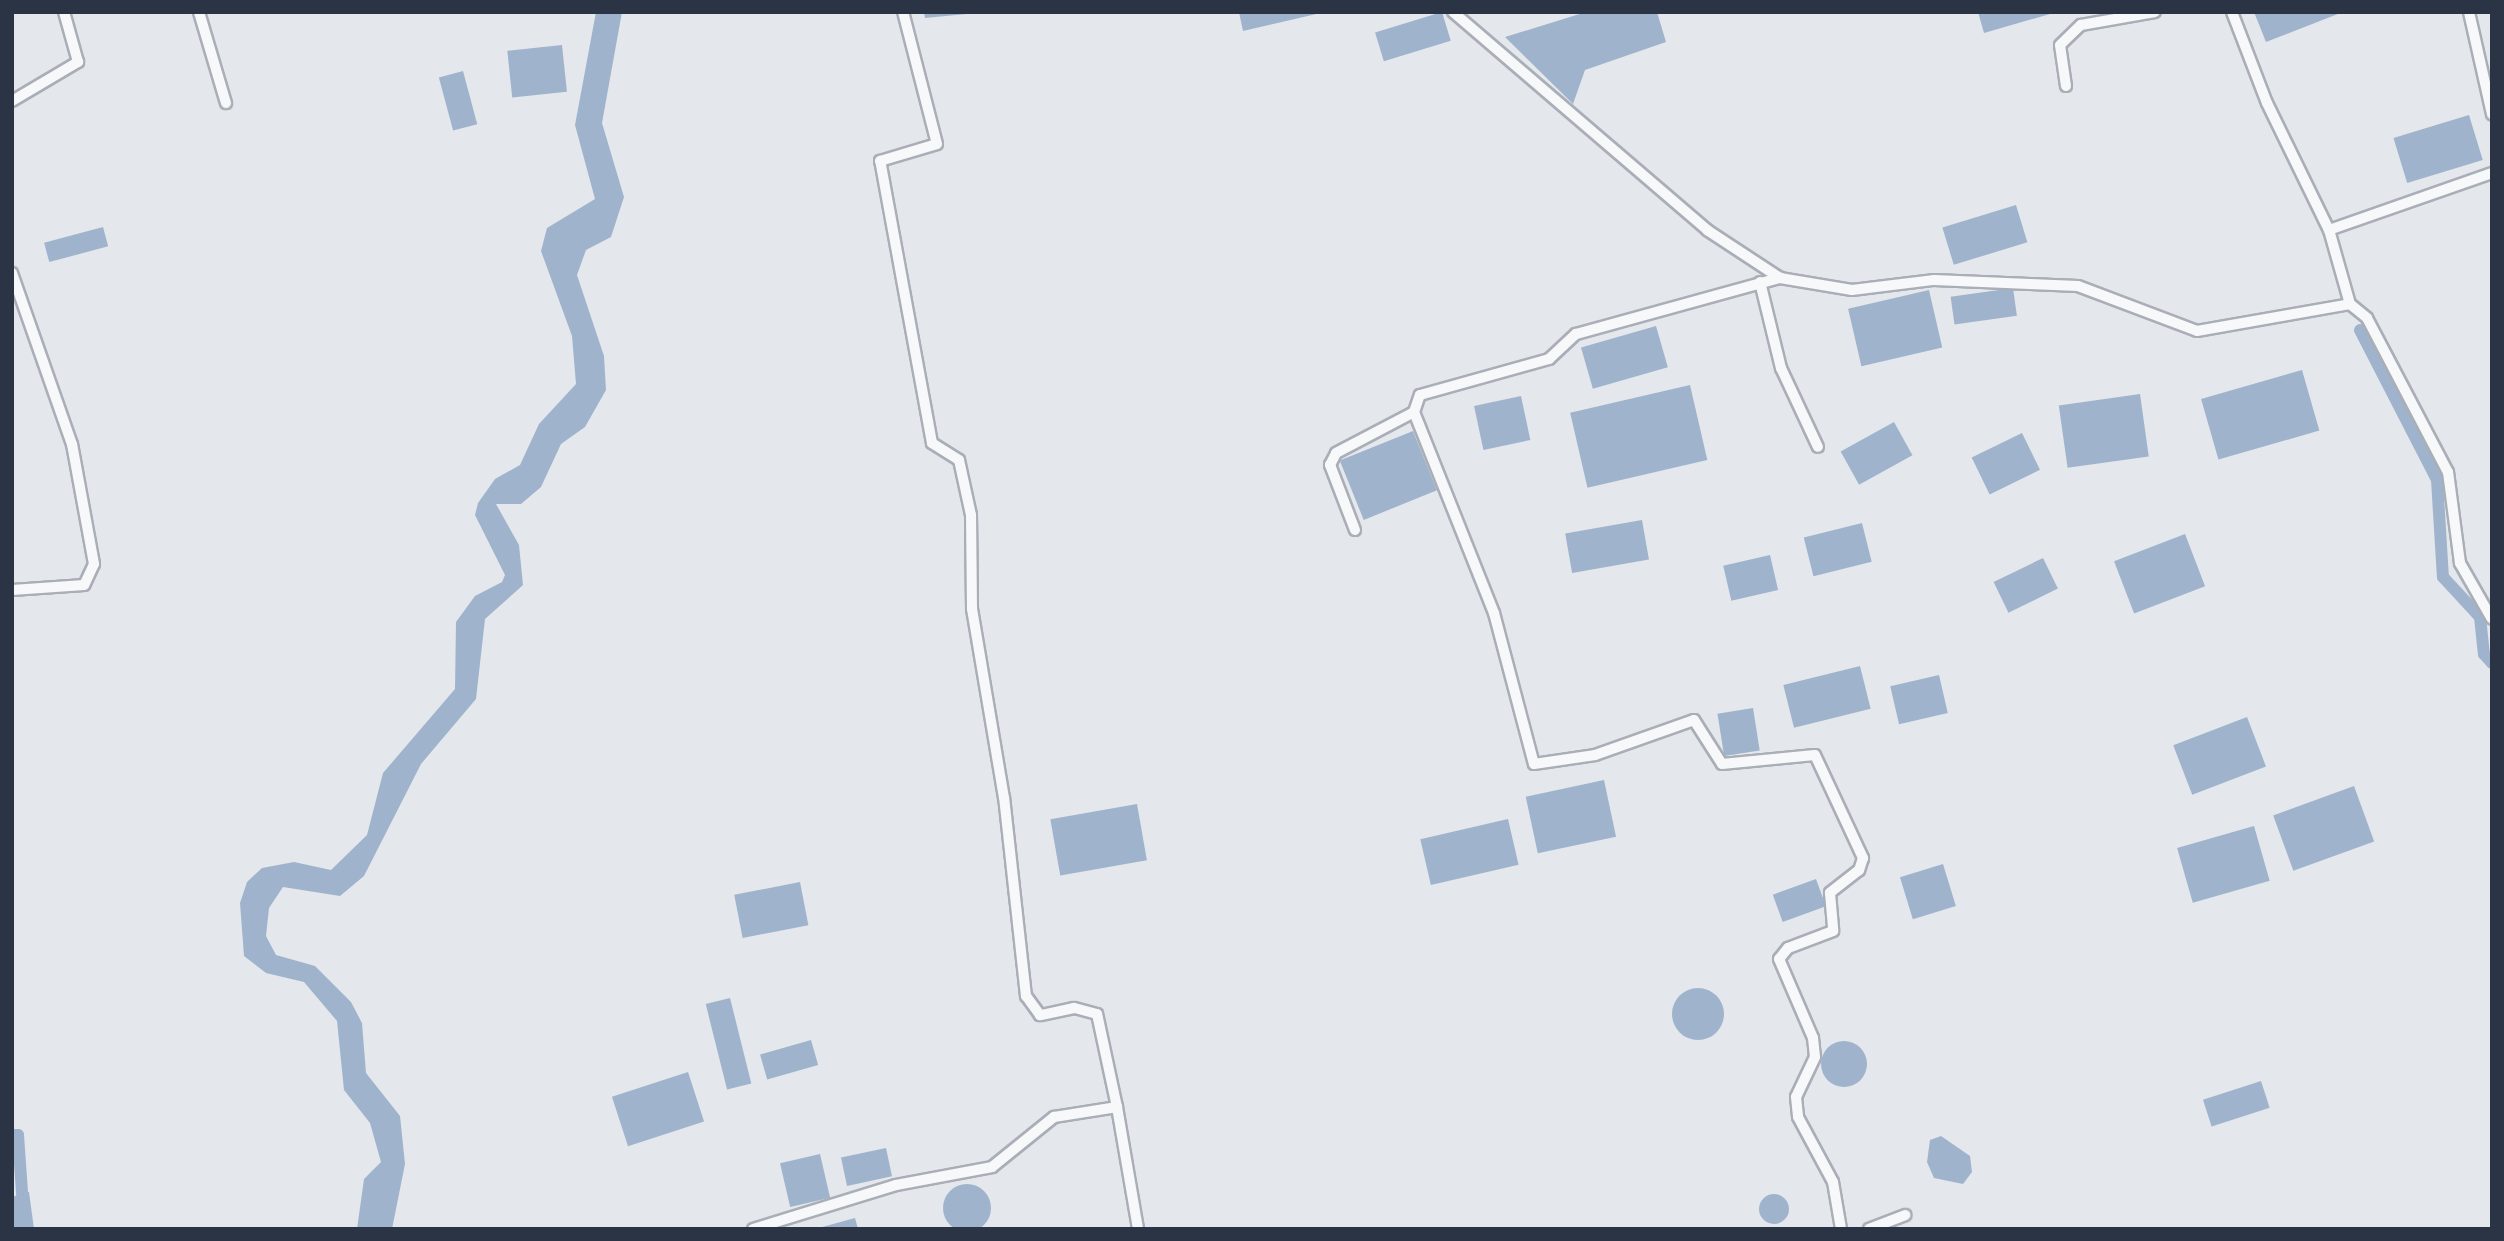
<!DOCTYPE html>
<style>
body{margin:0}
#map{position:relative;width:2504px;height:1241px;overflow:hidden;background:#e4e7ec;font-family:Cabin,sans-serif}
div>[style]{position:absolute}
.water>*{inset:0;background:#9fb4cc;transform-origin:0 0}
.round{border-radius:50%}
.canal>*{height:12px;margin:-6px;padding:0 6px;transform-origin:6px;border-radius:6px;background:#9fb4cc}
.roads{filter:drop-shadow(2px 0 #a9aeb7) drop-shadow(-2px 0 #a9aeb7) drop-shadow(0 2px #a9aeb7) drop-shadow(0 -2px #a9aeb7)}
.minor>*{height:10px;margin:-5px;padding:0 5px;transform-origin:5px;border-radius:5px;background:#f7f8fa}
span{translate:-50% -50%;white-space:nowrap;text-align:center;line-height:1.15;-webkit-text-stroke:6px #f4f6f9;paint-order:stroke}
.frame{position:absolute;inset:0;border:14px solid #2b3445;pointer-events:none}
</style>
<div id="map">
<div class="water">
<i style="clip-path:polygon(596px 12px,622px 12px,602px 123px,624px 197px,611px 237px,586px 250px,577px 275px,604px 356px,606px 390px,585px 427px,561px 444px,541px 487px,521px 504px,496px 504px,519px 545px,523px 585px,485px 619px,476px 699px,421px 764px,364px 876px,340px 896px,283px 887px,269px 908px,266px 936px,276px 955px,315px 966px,351px 1002px,362px 1023px,366px 1073px,400px 1116px,405px 1164px,392px 1229px,357px 1229px,364px 1179px,381px 1162px,370px 1123px,344px 1090px,337px 1021px,304px 982px,266px 973px,244px 956px,240px 903px,247px 882px,262px 868px,294px 862px,331px 870px,367px 835px,383px 773px,455px 689px,456px 622px,475px 596px,502px 582px,505px 575px,475px 515px,478px 503px,495px 479px,520px 465px,539px 424px,576px 384px,572px 336px,541px 251px,547px 228px,595px 199px,575px 125px)"></i>
<i style="clip-path:polygon(924px 12px,988px 12px,925px 18px)"></i>
<i style="clip-path:polygon(1239px 12px,1325px 12px,1243px 31px)"></i>
<i style="left:1442px;top:12px;width:30px;height:70px;rotate:73deg"></i>
<i style="clip-path:polygon(1586px 12px,1657px 12px,1666px 42px,1585px 70px,1573px 104px,1505px 37px)"></i>
<i style="clip-path:polygon(1978px 12px,2057px 12px,1984px 33px)"></i>
<i style="clip-path:polygon(2254px 12px,2343px 12px,2266px 42px)"></i>
<i style="left:562px;top:45px;width:47px;height:55px;rotate:84deg"></i>
<i style="left:463px;top:71px;width:55px;height:25px;rotate:75deg"></i>
<i style="left:2469px;top:115px;width:47px;height:79px;rotate:73deg"></i>
<i style="left:2016px;top:205px;width:39px;height:77px;rotate:73deg"></i>
<i style="left:103px;top:227px;width:20px;height:61px;rotate:75deg"></i>
<i style="left:2013px;top:288px;width:28px;height:63px;rotate:82deg"></i>
<i style="left:1929px;top:290px;width:59px;height:83px;rotate:77deg"></i>
<i style="left:1656px;top:326px;width:43px;height:78px;rotate:74deg"></i>
<i style="left:2302px;top:370px;width:63px;height:105px;rotate:74deg"></i>
<i style="left:1690px;top:385px;width:77px;height:123px;rotate:77deg"></i>
<i style="left:2140px;top:394px;width:63px;height:82px;rotate:82deg"></i>
<i style="left:1521px;top:396px;width:45px;height:48px;rotate:78deg"></i>
<i style="left:1894px;top:422px;width:38px;height:61px;rotate:61deg"></i>
<i style="left:1413px;top:431px;width:64px;height:79px;rotate:68deg"></i>
<i style="left:2022px;top:433px;width:41px;height:56px;rotate:64deg"></i>
<i style="left:1642px;top:520px;width:40px;height:78px;rotate:80deg"></i>
<i style="left:1862px;top:523px;width:40px;height:60px;rotate:76deg"></i>
<i style="left:2185px;top:534px;width:56px;height:76px;rotate:69deg"></i>
<i style="left:1770px;top:555px;width:36px;height:48px;rotate:77deg"></i>
<i style="left:2043px;top:558px;width:34px;height:55px;rotate:64deg"></i>
<i style="left:1860px;top:666px;width:44px;height:79px;rotate:76deg"></i>
<i style="left:1939px;top:675px;width:39px;height:50px;rotate:77deg"></i>
<i style="left:1753px;top:708px;width:43px;height:36px;rotate:81deg"></i>
<i style="left:2247px;top:717px;width:53px;height:79px;rotate:69deg"></i>
<i style="left:1604px;top:780px;width:58px;height:80px;rotate:78deg"></i>
<i style="left:2354px;top:786px;width:59px;height:86px;rotate:70deg"></i>
<i style="left:1137px;top:804px;width:57px;height:88px;rotate:80deg"></i>
<i style="left:1508px;top:819px;width:47px;height:90px;rotate:77deg"></i>
<i style="left:2254px;top:826px;width:57px;height:80px;rotate:74deg"></i>
<i style="left:1943px;top:864px;width:44px;height:45px;rotate:73deg"></i>
<i style="left:1816px;top:879px;width:29px;height:46px;rotate:70deg"></i>
<i style="left:800px;top:882px;width:44px;height:67px;rotate:79deg"></i>
<i class="round" style="left:1672px;top:988px;width:52px;height:52px"></i>
<i style="left:730px;top:998px;width:88px;height:25px;rotate:76deg"></i>
<i style="left:811px;top:1040px;width:26px;height:53px;rotate:74deg"></i>
<i class="round" style="left:1821px;top:1041px;width:46px;height:46px"></i>
<i style="left:688px;top:1072px;width:52px;height:80px;rotate:72deg"></i>
<i style="left:2261px;top:1081px;width:28px;height:61px;rotate:72deg"></i>
<i style="clip-path:polygon(1941px 1136px,1970px 1156px,1972px 1172px,1963px 1184px,1934px 1178px,1927px 1162px,1930px 1140px)"></i>
<i style="left:886px;top:1148px;width:29px;height:46px;rotate:78deg"></i>
<i style="left:820px;top:1154px;width:45px;height:41px;rotate:77deg"></i>
<i class="round" style="left:943px;top:1184px;width:48px;height:48px"></i>
<i style="clip-path:polygon(29px 1192px,34px 1229px,12px 1229px,12px 1197px)"></i>
<i class="round" style="left:1759px;top:1194px;width:30px;height:30px"></i>
<i style="clip-path:polygon(855px 1218px,858px 1229px,815px 1229px)"></i>
</div>
<div class="canal">
<i style="left:2360px;top:330px;width:169px;rotate:62.8deg"></i>
<i style="left:2437px;top:480px;width:97px;rotate:86.5deg"></i>
<i style="left:2443px;top:577px;width:54px;rotate:47.2deg"></i>
<i style="left:2480px;top:617px;width:37px;rotate:84deg"></i>
<i style="left:2484px;top:654px;width:12px;rotate:48deg"></i>
<i style="left:12px;top:1135px;width:6px"></i>
<i style="left:18px;top:1135px;width:86px;rotate:86deg"></i>
<i style="left:24px;top:1221px;width:9px;rotate:122deg"></i>
</div>
<div class="roads">
<div class="minor">
<i style="left:199px;top:12px;width:95px;rotate:73.5deg"></i>
<i style="left:1453px;top:12px;width:335px;rotate:40.6deg"></i>
<i style="left:1707px;top:230px;width:87px;rotate:33.3deg"></i>
<i style="left:1780px;top:278px;width:73px;rotate:9.5deg"></i>
<i style="left:1852px;top:290px;width:83px;rotate:-7deg"></i>
<i style="left:1934px;top:280px;width:144px;rotate:2.4deg"></i>
<i style="left:2078px;top:286px;width:127px;rotate:20.7deg"></i>
<i style="left:2197px;top:331px;width:155px;rotate:-10deg"></i>
<i style="left:2350px;top:304px;width:22px;rotate:39deg"></i>
<i style="left:2367px;top:318px;width:174px;rotate:62.3deg"></i>
<i style="left:2448px;top:472px;width:92px;rotate:82.5deg"></i>
<i style="left:2460px;top:563px;width:64px;rotate:60.3deg"></i>
<i style="left:2232px;top:12px;width:97px;rotate:69deg"></i>
<i style="left:2267px;top:103px;width:141px;rotate:64deg"></i>
<i style="left:2469px;top:12px;width:105px;rotate:77.3deg"></i>
<i style="left:2066px;top:86px;width:41px;rotate:-98.3deg"></i>
<i style="left:2060px;top:45px;width:29px;rotate:-44deg"></i>
<i style="left:2081px;top:25px;width:75px;rotate:-10deg"></i>
<i style="left:12px;top:101px;width:77px;rotate:-30.6deg"></i>
<i style="left:78px;top:62px;width:52px;rotate:-105.6deg"></i>
<i style="left:12px;top:273px;width:181px;rotate:70.7deg"></i>
<i style="left:72px;top:444px;width:122px;rotate:79.6deg"></i>
<i style="left:94px;top:564px;width:23px;rotate:115deg"></i>
<i style="left:84px;top:585px;width:72px;rotate:176deg"></i>
<i style="left:1760px;top:282px;width:89px;rotate:76.3deg"></i>
<i style="left:1781px;top:368px;width:87px;rotate:64.9deg"></i>
<i style="left:2350px;top:304px;width:77px;rotate:-105.8deg"></i>
<i style="left:2329px;top:230px;width:173px;rotate:-19.3deg"></i>
<i style="left:1414px;top:412px;width:216px;rotate:68.3deg"></i>
<i style="left:1494px;top:613px;width:156px;rotate:75.2deg"></i>
<i style="left:1534px;top:764px;width:62px;rotate:-8.4deg"></i>
<i style="left:1595px;top:755px;width:105px;rotate:-19.5deg"></i>
<i style="left:1694px;top:720px;width:52px;rotate:57.5deg"></i>
<i style="left:1722px;top:764px;width:93px;rotate:-5.5deg"></i>
<i style="left:1815px;top:755px;width:114px;rotate:65deg"></i>
<i style="left:1863px;top:858px;width:13px;rotate:108deg"></i>
<i style="left:1859px;top:870px;width:37px;rotate:142deg"></i>
<i style="left:1830px;top:893px;width:38px;rotate:85deg"></i>
<i style="left:1833px;top:931px;width:48px;rotate:159.3deg"></i>
<i style="left:1788px;top:948px;width:14px;rotate:129deg"></i>
<i style="left:1779px;top:959px;width:86px;rotate:66.7deg"></i>
<i style="left:1813px;top:1038px;width:19px;rotate:84deg"></i>
<i style="left:1815px;top:1057px;width:44px;rotate:115.4deg"></i>
<i style="left:1796px;top:1097px;width:20px;rotate:84deg"></i>
<i style="left:1798px;top:1117px;width:74px;rotate:61.7deg"></i>
<i style="left:1833px;top:1182px;width:48px;rotate:80.3deg"></i>
<i style="left:1355px;top:530px;width:70px;rotate:-111deg"></i>
<i style="left:1330px;top:465px;width:13px;rotate:-63deg"></i>
<i style="left:1336px;top:453px;width:88px;rotate:-27.7deg"></i>
<i style="left:1414px;top:412px;width:18px;rotate:-71deg"></i>
<i style="left:1420px;top:395px;width:134px;rotate:-15.6deg"></i>
<i style="left:1549px;top:359px;width:37px;rotate:-43deg"></i>
<i style="left:1576px;top:334px;width:212px;rotate:-15.4deg"></i>
<i style="left:1117px;top:1107px;width:124px;rotate:80.2deg"></i>
<i style="left:753px;top:1229px;width:150px;rotate:-17.1deg"></i>
<i style="left:896px;top:1185px;width:98px;rotate:-10.6deg"></i>
<i style="left:992px;top:1167px;width:80px;rotate:-38.9deg"></i>
<i style="left:1054px;top:1117px;width:64px;rotate:-9deg"></i>
<i style="left:1117px;top:1107px;width:95px;rotate:-102.1deg"></i>
<i style="left:1097px;top:1014px;width:24px;rotate:-165deg"></i>
<i style="left:1074px;top:1008px;width:35px;rotate:168deg"></i>
<i style="left:1040px;top:1015px;width:24px;rotate:-126deg"></i>
<i style="left:1026px;top:996px;width:199px;rotate:-96.3deg"></i>
<i style="left:1004px;top:798px;width:192px;rotate:-99.6deg"></i>
<i style="left:972px;top:609px;width:94px;rotate:-90.6deg"></i>
<i style="left:971px;top:515px;width:56px;rotate:-102.3deg"></i>
<i style="left:959px;top:460px;width:32px;rotate:-148deg"></i>
<i style="left:932px;top:443px;width:287px;rotate:-100.4deg"></i>
<i style="left:880px;top:161px;width:59px;rotate:-16.6deg"></i>
<i style="left:937px;top:144px;width:136px;rotate:-104.4deg"></i>
<i style="left:1869px;top:1229px;width:39px;rotate:-21deg"></i>
</div>
</div>
<div class="frame"></div>
</div>
